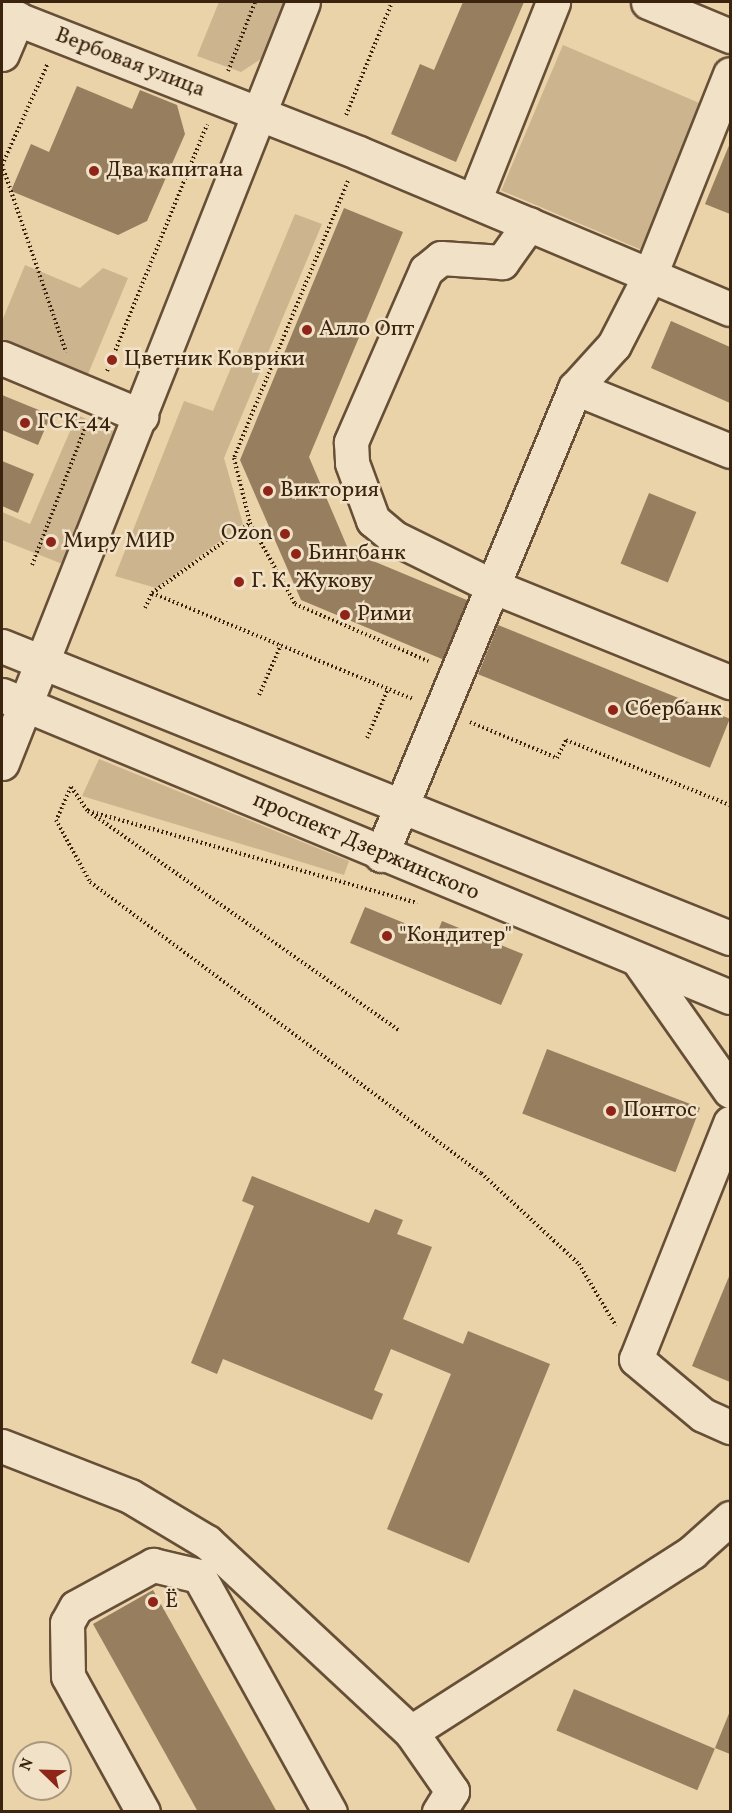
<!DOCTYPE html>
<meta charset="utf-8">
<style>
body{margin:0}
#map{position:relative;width:732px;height:1813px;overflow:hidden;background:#ead2a9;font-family:Vollkorn,serif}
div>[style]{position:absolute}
.green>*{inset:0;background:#ccb48f;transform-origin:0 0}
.building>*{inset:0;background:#967e5f;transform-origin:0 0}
.path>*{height:4px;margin-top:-2px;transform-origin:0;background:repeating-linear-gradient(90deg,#3a230f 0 1.5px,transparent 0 4.5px)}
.roads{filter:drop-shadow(2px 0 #664f36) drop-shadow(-2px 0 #664f36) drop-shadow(0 2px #664f36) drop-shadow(0 -2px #664f36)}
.minor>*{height:33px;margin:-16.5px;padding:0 16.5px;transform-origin:16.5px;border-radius:16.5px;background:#f1e2c7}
.dots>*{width:16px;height:16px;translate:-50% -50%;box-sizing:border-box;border:3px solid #f1e2c7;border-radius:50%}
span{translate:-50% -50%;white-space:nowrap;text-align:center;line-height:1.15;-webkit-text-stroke:5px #f1e2c7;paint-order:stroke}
.street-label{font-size:22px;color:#3a230f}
.poi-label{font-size:22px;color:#3a230f}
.left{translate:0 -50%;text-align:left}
.right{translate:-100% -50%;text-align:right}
.frame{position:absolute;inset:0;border:3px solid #3a230f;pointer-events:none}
.north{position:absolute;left:12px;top:1741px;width:60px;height:60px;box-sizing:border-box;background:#f1e2c7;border:2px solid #a8967d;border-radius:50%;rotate:293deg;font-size:16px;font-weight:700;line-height:24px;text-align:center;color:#3a230f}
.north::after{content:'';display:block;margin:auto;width:21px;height:27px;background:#8f2418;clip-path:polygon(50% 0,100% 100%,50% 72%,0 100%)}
</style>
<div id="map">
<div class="green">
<i style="clip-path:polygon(219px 2px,286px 2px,264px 57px,241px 72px,197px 56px)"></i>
<i style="left:563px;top:45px;width:152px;height:158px;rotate:23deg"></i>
<i style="clip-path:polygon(295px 214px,322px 224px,224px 458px,243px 524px,156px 588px,115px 576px,184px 401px,213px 411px)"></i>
<i style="clip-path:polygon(25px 265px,80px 288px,103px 268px,128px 278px,88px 374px,2px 339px,2px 321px)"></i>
<i style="clip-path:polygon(77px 415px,120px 433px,65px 565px,2px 540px,2px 512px,30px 524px)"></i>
<i style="clip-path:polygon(99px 759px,349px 861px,344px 875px,82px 796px)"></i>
</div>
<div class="building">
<i style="clip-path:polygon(463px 2px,524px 2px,456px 162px,391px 134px,420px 64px,434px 70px)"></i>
<i style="clip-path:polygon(77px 86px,132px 109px,140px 90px,177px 105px,185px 134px,147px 221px,118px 235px,11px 191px,31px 144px,49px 152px)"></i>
<i style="clip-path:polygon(730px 143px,730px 214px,705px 204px)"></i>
<i style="clip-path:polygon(344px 208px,403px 232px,309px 457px,349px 551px,474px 603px,449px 662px,301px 600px,240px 460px)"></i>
<i style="clip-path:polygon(671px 321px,730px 347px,730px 403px,651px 368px)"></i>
<i style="clip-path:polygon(2px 395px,51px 415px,38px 445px,2px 430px)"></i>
<i style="clip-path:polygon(2px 461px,34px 474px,18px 513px,2px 506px)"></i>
<i style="left:649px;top:493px;width:51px;height:76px;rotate:22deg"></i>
<i style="left:498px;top:625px;width:250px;height:53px;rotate:22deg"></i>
<i style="clip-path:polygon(365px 907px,436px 936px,442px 921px,523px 954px,501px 1005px,350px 943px)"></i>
<i style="left:547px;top:1049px;width:164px;height:69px;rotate:21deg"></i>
<i style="clip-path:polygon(252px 1176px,369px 1223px,375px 1209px,403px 1220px,397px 1234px,432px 1247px,403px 1319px,463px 1344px,468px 1331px,550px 1364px,469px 1563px,387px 1529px,451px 1374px,391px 1349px,374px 1390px,383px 1394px,372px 1420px,223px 1359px,217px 1374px,191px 1363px,254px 1206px,242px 1201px)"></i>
<i style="clip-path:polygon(730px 1274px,730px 1382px,692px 1366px)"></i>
<i style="clip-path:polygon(153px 1590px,277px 1812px,198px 1812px,93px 1624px)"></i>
<i style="left:574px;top:1689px;width:153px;height:45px;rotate:23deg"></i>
<i style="clip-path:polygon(730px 1711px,730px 1754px,715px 1748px)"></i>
</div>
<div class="path">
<i style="left:228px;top:71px;width:74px;rotate:-68.6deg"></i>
<i style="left:346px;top:115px;width:122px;rotate:-67.8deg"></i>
<i style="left:2px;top:165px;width:198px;rotate:71.1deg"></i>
<i style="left:2px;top:165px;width:112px;rotate:-65.7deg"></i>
<i style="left:348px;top:181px;width:300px;rotate:112.4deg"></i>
<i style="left:234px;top:458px;width:67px;rotate:76.2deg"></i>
<i style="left:250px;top:523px;width:93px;rotate:60.9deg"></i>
<i style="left:295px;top:604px;width:145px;rotate:23.2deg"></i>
<i style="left:107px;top:371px;width:266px;rotate:-67.9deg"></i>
<i style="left:32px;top:565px;width:149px;rotate:-68.8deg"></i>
<i style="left:152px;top:593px;width:282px;rotate:22.1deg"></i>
<i style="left:145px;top:608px;width:17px;rotate:-65deg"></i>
<i style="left:152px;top:593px;width:120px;rotate:-35.5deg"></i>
<i style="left:259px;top:695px;width:55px;rotate:-66.3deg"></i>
<i style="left:470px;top:722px;width:94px;rotate:22.5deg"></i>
<i style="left:557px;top:758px;width:20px;rotate:-63deg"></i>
<i style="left:566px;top:740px;width:176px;rotate:21.6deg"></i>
<i style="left:367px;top:738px;width:53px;rotate:-66.8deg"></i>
<i style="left:71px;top:787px;width:36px;rotate:114deg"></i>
<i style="left:56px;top:820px;width:71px;rotate:61.3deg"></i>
<i style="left:90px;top:882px;width:487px;rotate:36.7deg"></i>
<i style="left:481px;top:1173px;width:134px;rotate:42.9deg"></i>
<i style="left:579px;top:1264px;width:72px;rotate:59.2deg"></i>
<i style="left:71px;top:787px;width:29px;rotate:55deg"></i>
<i style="left:88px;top:811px;width:380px;rotate:35.2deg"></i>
<i style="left:88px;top:811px;width:342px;rotate:15.6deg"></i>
</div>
<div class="roads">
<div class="minor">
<i style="left:648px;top:2px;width:89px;rotate:22.5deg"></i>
<i style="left:2px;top:13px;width:383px;rotate:21.4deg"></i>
<i style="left:359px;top:153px;width:402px;rotate:22.8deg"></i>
<i style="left:2px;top:54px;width:39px;rotate:-67deg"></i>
<i style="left:474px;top:201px;width:214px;rotate:-68.3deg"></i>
<i style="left:529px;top:224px;width:47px;rotate:125.4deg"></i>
<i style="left:502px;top:262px;width:61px;rotate:-176.2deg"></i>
<i style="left:441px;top:258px;width:19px;rotate:141deg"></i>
<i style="left:426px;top:270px;width:188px;rotate:113.6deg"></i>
<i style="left:351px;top:442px;width:21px;rotate:87deg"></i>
<i style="left:352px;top:463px;width:61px;rotate:69.8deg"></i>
<i style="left:373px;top:520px;width:26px;rotate:40deg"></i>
<i style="left:393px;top:537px;width:110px;rotate:26.3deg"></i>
<i style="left:492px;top:586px;width:257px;rotate:22deg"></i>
<i style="left:2px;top:358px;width:151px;rotate:22.6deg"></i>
<i style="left:575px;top:388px;width:167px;rotate:22.1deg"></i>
<i style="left:2px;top:646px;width:784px;rotate:21.86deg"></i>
<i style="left:2px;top:695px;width:788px;rotate:22.53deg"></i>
<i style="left:2px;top:763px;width:818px;rotate:-68.42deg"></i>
<i style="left:381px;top:855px;width:506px;rotate:-67.44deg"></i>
<i style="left:575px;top:388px;width:58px;rotate:-47.8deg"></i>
<i style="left:614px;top:345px;width:79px;rotate:-62.8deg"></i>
<i style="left:650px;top:275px;width:216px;rotate:-68.3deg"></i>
<i style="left:638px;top:960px;width:160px;rotate:54.9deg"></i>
<i style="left:730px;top:1123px;width:254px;rotate:111.7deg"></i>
<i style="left:636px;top:1359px;width:87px;rotate:39.9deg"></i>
<i style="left:703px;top:1415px;width:30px;rotate:24deg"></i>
<i style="left:2px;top:1446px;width:137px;rotate:21.3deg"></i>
<i style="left:130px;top:1496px;width:90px;rotate:30.9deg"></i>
<i style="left:207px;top:1542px;width:279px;rotate:43deg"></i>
<i style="left:411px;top:1732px;width:72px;rotate:55.2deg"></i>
<i style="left:452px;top:1791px;width:25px;rotate:122deg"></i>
<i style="left:411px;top:1732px;width:334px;rotate:-32.6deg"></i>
<i style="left:692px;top:1552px;width:51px;rotate:-41.8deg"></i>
<i style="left:143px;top:1812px;width:155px;rotate:-118.9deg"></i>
<i style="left:68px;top:1676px;width:53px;rotate:-91.1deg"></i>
<i style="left:67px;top:1623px;width:18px;rotate:-61deg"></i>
<i style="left:76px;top:1607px;width:88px;rotate:-28.6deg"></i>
<i style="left:153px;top:1565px;width:47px;rotate:13.4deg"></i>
<i style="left:199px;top:1576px;width:270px;rotate:61deg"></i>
</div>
</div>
<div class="dots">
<i style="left:94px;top:171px;background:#8f2418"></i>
<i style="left:307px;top:330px;background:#8f2418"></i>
<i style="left:112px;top:360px;background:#8f2418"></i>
<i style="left:25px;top:423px;background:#8f2418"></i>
<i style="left:268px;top:491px;background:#8f2418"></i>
<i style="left:285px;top:534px;background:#8f2418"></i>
<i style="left:51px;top:542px;background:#8f2418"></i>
<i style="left:296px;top:554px;background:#8f2418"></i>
<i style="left:239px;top:582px;background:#8f2418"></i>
<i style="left:345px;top:615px;background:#8f2418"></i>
<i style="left:613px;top:710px;background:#8f2418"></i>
<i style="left:387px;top:936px;background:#8f2418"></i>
<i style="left:611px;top:1111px;background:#8f2418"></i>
<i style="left:153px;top:1602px;background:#8f2418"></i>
</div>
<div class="street-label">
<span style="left:130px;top:63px;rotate:21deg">Вербовая улица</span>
<span style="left:366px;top:847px;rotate:23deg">проспект Дзержинского</span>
</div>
<div class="poi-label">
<span class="left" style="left:106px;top:171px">Два капитана</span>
<span class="left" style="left:319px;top:330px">Алло Опт</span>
<span class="left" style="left:124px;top:360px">Цветник Коврики</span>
<span class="left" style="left:37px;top:423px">ГСК-44</span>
<span class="left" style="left:280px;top:491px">Виктория</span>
<span class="right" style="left:273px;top:534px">Ozon</span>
<span class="left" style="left:63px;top:542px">Миру МИР</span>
<span class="left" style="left:308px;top:554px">Бингбанк</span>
<span class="left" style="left:251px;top:582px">Г. К. Жукову</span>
<span class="left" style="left:357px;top:615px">Рими</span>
<span class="left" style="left:625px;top:710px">Сбербанк</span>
<span class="left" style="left:399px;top:936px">"Кондитер"</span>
<span class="left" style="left:623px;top:1111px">Понтос</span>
<span class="left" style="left:165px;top:1602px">Ё</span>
</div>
<div class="frame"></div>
<div class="north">N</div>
</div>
